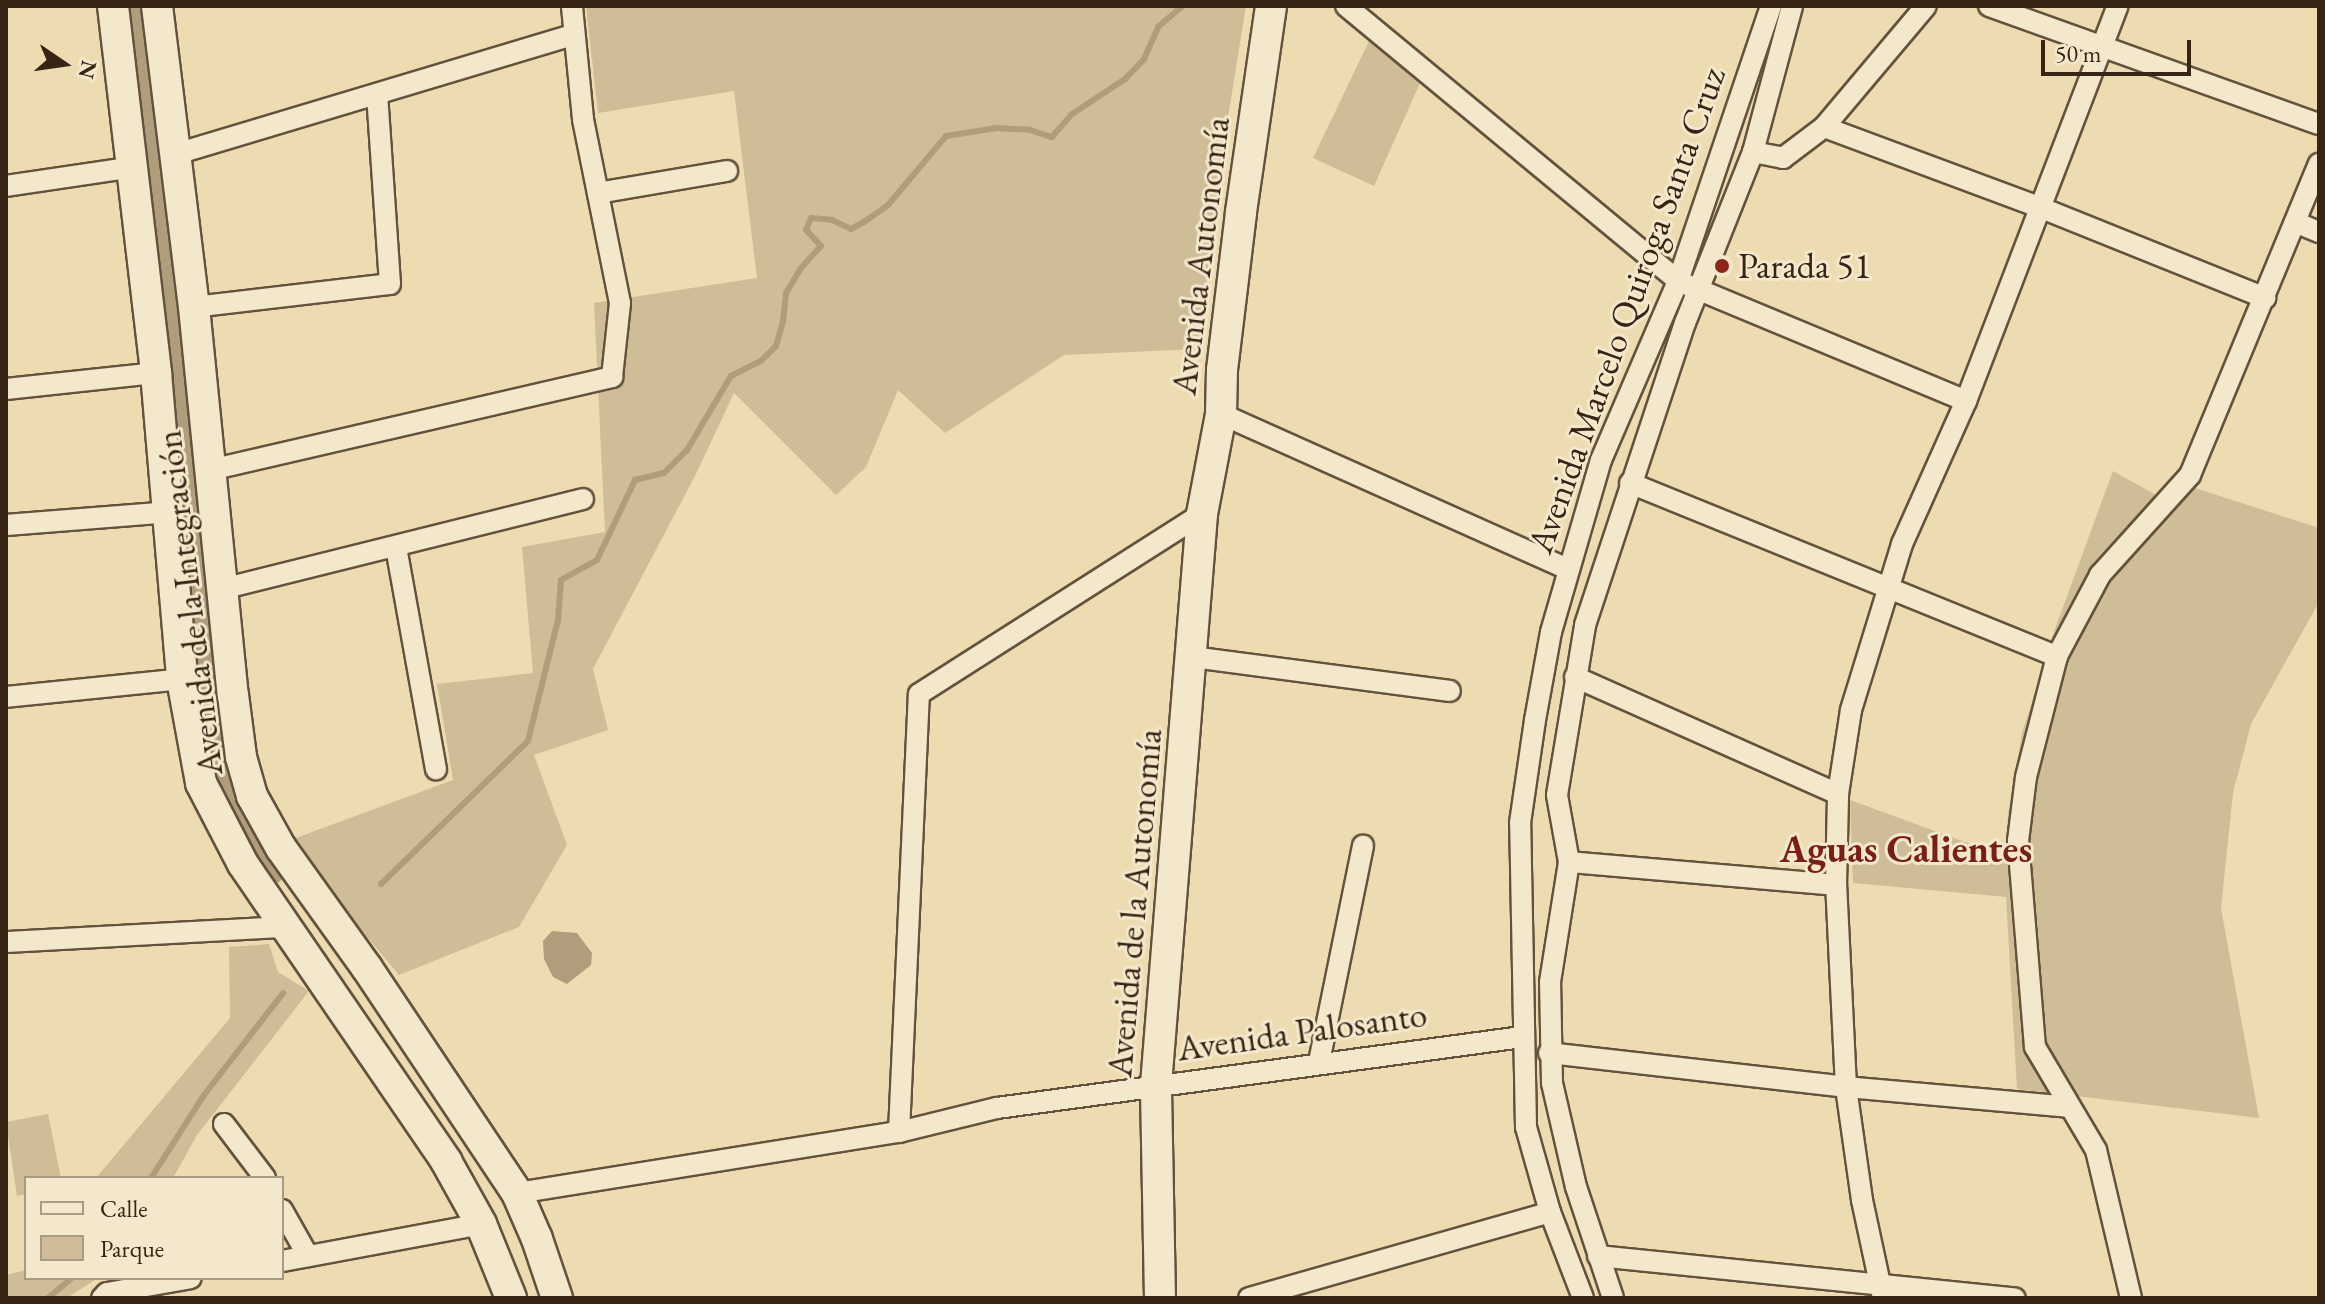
<!DOCTYPE html>
<meta charset="utf-8">
<style>
body{margin:0}
#map{position:relative;width:2325px;height:1304px;overflow:hidden;background:#eddcb1;font-family:"EB Garamond",serif}
div>[style]{position:absolute}
.green>*{inset:0;background:#cebd96}
.water>*{inset:0;background:#af9d7c}
.stream>*{height:6px;margin:-3px;padding:0 3px;transform-origin:3px;border-radius:3px;background:#af9d7c}
.canal>*{height:22px;margin:-11px;padding:0 11px;transform-origin:11px;border-radius:11px;background:#af9d7c}
.roads{filter:drop-shadow(2px 0 #64523c) drop-shadow(-2px 0 #64523c) drop-shadow(0 2px #64523c) drop-shadow(0 -2px #64523c)}
.street>*{height:20px;margin:-10px;padding:0 10px;transform-origin:10px;border-radius:10px;background:#f3e8cc}
.secondary>*{height:30px;margin:-15px;padding:0 15px;transform-origin:15px;border-radius:15px;background:#f3e8cc}
.dots>*{width:22px;height:22px;translate:-50% -50%;box-sizing:border-box;border:4px solid #f3e8cc;border-radius:50%}
span{translate:-50% -50%;white-space:nowrap;text-align:center;line-height:1.15;-webkit-text-stroke:6px #f3e8cc;paint-order:stroke}
.street-label{font-size:36px;color:#372415}
.poi-label{font-size:36px;color:#372415}
.left{translate:0 -50%;text-align:left}
.neighbourhood-label{font-size:38px;color:#7a1f14;font-weight:700}
.frame{position:absolute;inset:0;border:8px solid #372415;pointer-events:none}
.legend{position:absolute;left:24px;top:1176px;width:260px;height:104px;box-sizing:border-box;background:#f3e8cc;border:2px solid #a89a83;margin:0;padding:10px 14px;list-style:none;font-size:24px;color:#372415}
.legend li{display:flex;align-items:center;gap:16px;height:40px}
.legend b{width:40px;border:2px solid #a89a83}
.north{position:absolute;left:24px;top:24px;width:80px;height:80px;-webkit-text-stroke:6px #f3e8cc;paint-order:stroke;rotate:103deg;font-size:22px;font-weight:700;line-height:32px;text-align:center;color:#372415}
.north::after{content:'';display:block;margin:auto;width:28px;height:36px;background:#372415;clip-path:polygon(50% 0,100% 100%,50% 72%,0 100%)}
.scale{position:absolute;left:2041px;top:40px;width:150px;height:36px;box-sizing:border-box;border:4px solid #372415;border-top:0;padding-left:10px;font-size:24px;line-height:28px;white-space:nowrap;color:#372415;-webkit-text-stroke:6px #f3e8cc;paint-order:stroke}
</style>
<div id="map">
<div class="green">
<i style="clip-path:polygon(586px 6px,1246px 6px,1223px 148px,1199px 349px,1064px 355px,945px 433px,898px 390px,866px 467px,836px 495px,734px 393px,696px 474px,593px 669px,608px 730px,534px 755px,567px 845px,519px 927px,399px 975px,331px 894px,293px 839px,453px 780px,437px 684px,533px 673px,522px 547px,605px 532px,594px 303px,757px 278px,734px 91px,598px 113px)"></i>
<i style="clip-path:polygon(1369px 41px,1420px 83px,1374px 186px,1313px 158px)"></i>
<i style="clip-path:polygon(2113px 471px,2176px 506px,2192px 487px,2319px 528px,2319px 602px,2251px 724px,2233px 793px,2221px 908px,2259px 1118px,2017px 1089px,2006px 897px,1853px 883px,1850px 800px,2006px 857px,2008px 814px,2022px 733px,2056px 626px)"></i>
<i style="clip-path:polygon(269px 944px,278px 972px,309px 991px,197px 1135px,173px 1178px,96px 1178px,230px 1018px,229px 947px)"></i>
<i style="clip-path:polygon(48px 1114px,61px 1178px,26px 1178px,26px 1194px,17px 1196px,6px 1122px)"></i>
<i style="clip-path:polygon(26px 1270px,26px 1278px,98px 1278px,67px 1298px,6px 1298px,6px 1275px)"></i>
</div>
<div class="water">
<i style="clip-path:polygon(552px 931px,577px 933px,592px 953px,591px 965px,567px 984px,553px 977px,544px 959px,543px 941px)"></i>
</div>
<div class="stream">
<i style="left:381px;top:884px;width:205px;rotate:-44.2deg"></i>
<i style="left:528px;top:741px;width:125px;rotate:-76.1deg"></i>
<i style="left:558px;top:620px;width:40px;rotate:-85.7deg"></i>
<i style="left:561px;top:580px;width:41px;rotate:-29.1deg"></i>
<i style="left:597px;top:560px;width:89px;rotate:-64.6deg"></i>
<i style="left:635px;top:480px;width:30px;rotate:-14deg"></i>
<i style="left:664px;top:473px;width:33px;rotate:-45deg"></i>
<i style="left:687px;top:450px;width:86px;rotate:-59.3deg"></i>
<i style="left:731px;top:376px;width:34px;rotate:-27deg"></i>
<i style="left:761px;top:361px;width:21px;rotate:-45deg"></i>
<i style="left:776px;top:346px;width:25px;rotate:-74deg"></i>
<i style="left:783px;top:322px;width:29px;rotate:-84deg"></i>
<i style="left:786px;top:293px;width:29px;rotate:-59deg"></i>
<i style="left:801px;top:268px;width:30px;rotate:-48deg"></i>
<i style="left:821px;top:246px;width:22px;rotate:-133deg"></i>
<i style="left:806px;top:230px;width:13px;rotate:-67deg"></i>
<i style="left:811px;top:218px;width:21px;rotate:5deg"></i>
<i style="left:832px;top:220px;width:21px;rotate:25deg"></i>
<i style="left:851px;top:229px;width:15px;rotate:-28deg"></i>
<i style="left:864px;top:222px;width:29px;rotate:-35deg"></i>
<i style="left:888px;top:205px;width:90px;rotate:-50deg"></i>
<i style="left:946px;top:136px;width:51px;rotate:-9.1deg"></i>
<i style="left:996px;top:128px;width:34px;rotate:3deg"></i>
<i style="left:1030px;top:130px;width:23px;rotate:18deg"></i>
<i style="left:1052px;top:137px;width:30px;rotate:-49deg"></i>
<i style="left:1072px;top:114px;width:64px;rotate:-33.4deg"></i>
<i style="left:1125px;top:79px;width:28px;rotate:-46deg"></i>
<i style="left:1144px;top:59px;width:36px;rotate:-66deg"></i>
<i style="left:1159px;top:26px;width:31px;rotate:-40deg"></i>
<i style="left:151px;top:1178px;width:98px;rotate:-57.4deg"></i>
<i style="left:204px;top:1095px;width:129px;rotate:-52.2deg"></i>
<i style="left:48px;top:1298px;width:31px;rotate:-40deg"></i>
</div>
<div class="canal">
<i style="left:131px;top:6px;width:750px;rotate:83.26deg"></i>
<i style="left:219px;top:751px;width:52px;rotate:71.9deg"></i>
<i style="left:235px;top:800px;width:82px;rotate:62.5deg"></i>
</div>
<div class="roads">
<div class="street">
<i style="left:1346px;top:6px;width:431px;rotate:39.6deg"></i>
<i style="left:1678px;top:281px;width:312px;rotate:22.6deg"></i>
<i style="left:1989px;top:6px;width:350px;rotate:19.7deg"></i>
<i style="left:1824px;top:127px;width:229px;rotate:20.4deg"></i>
<i style="left:2039px;top:207px;width:244px;rotate:21.9deg"></i>
<i style="left:1753px;top:152px;width:31px;rotate:11deg"></i>
<i style="left:1783px;top:158px;width:51px;rotate:-37.1deg"></i>
<i style="left:1824px;top:127px;width:158px;rotate:-49.9deg"></i>
<i style="left:176px;top:154px;width:414px;rotate:-16.7deg"></i>
<i style="left:6px;top:186px;width:129px;rotate:-8.4deg"></i>
<i style="left:598px;top:193px;width:131px;rotate:-9.7deg"></i>
<i style="left:2295px;top:222px;width:26px;rotate:23deg"></i>
<i style="left:194px;top:307px;width:197px;rotate:-6.7deg"></i>
<i style="left:390px;top:284px;width:189px;rotate:-93.9deg"></i>
<i style="left:6px;top:389px;width:151px;rotate:-6.1deg"></i>
<i style="left:1221px;top:414px;width:381px;rotate:24.1deg"></i>
<i style="left:210px;top:470px;width:413px;rotate:-13deg"></i>
<i style="left:612px;top:377px;width:74px;rotate:-83.8deg"></i>
<i style="left:620px;top:303px;width:188px;rotate:-101.4deg"></i>
<i style="left:583px;top:119px;width:114px;rotate:-95.6deg"></i>
<i style="left:1630px;top:483px;width:461px;rotate:22.1deg"></i>
<i style="left:6px;top:525px;width:165px;rotate:-4.5deg"></i>
<i style="left:396px;top:547px;width:226px;rotate:79.8deg"></i>
<i style="left:222px;top:589px;width:372px;rotate:-14deg"></i>
<i style="left:1192px;top:657px;width:260px;rotate:7.5deg"></i>
<i style="left:1575px;top:677px;width:288px;rotate:24deg"></i>
<i style="left:6px;top:697px;width:177px;rotate:-5.8deg"></i>
<i style="left:1569px;top:862px;width:268px;rotate:4.9deg"></i>
<i style="left:6px;top:942px;width:279px;rotate:-3.1deg"></i>
<i style="left:1549px;top:1053px;width:299px;rotate:6.5deg"></i>
<i style="left:1846px;top:1087px;width:224px;rotate:5.1deg"></i>
<i style="left:1319px;top:1062px;width:221px;rotate:-78.5deg"></i>
<i style="left:224px;top:1124px;width:68px;rotate:52.8deg"></i>
<i style="left:899px;top:1132px;width:438px;rotate:-87.4deg"></i>
<i style="left:919px;top:694px;width:335px;rotate:-32.5deg"></i>
<i style="left:517px;top:1193px;width:387px;rotate:-9.1deg"></i>
<i style="left:899px;top:1132px;width:101px;rotate:-13.8deg"></i>
<i style="left:997px;top:1108px;width:530px;rotate:-7.7deg"></i>
<i style="left:282px;top:1210px;width:53px;rotate:60.5deg"></i>
<i style="left:1598px;top:1256px;width:419px;rotate:5.8deg"></i>
<i style="left:282px;top:1261px;width:202px;rotate:-10.5deg"></i>
<i style="left:102px;top:1298px;width:7px;rotate:-45deg"></i>
<i style="left:107px;top:1293px;width:85px;rotate:-10.1deg"></i>
<i style="left:1249px;top:1298px;width:313px;rotate:-15.9deg"></i>
<i style="left:1583px;top:1298px;width:92px;rotate:-111deg"></i>
<i style="left:1550px;top:1212px;width:88px;rotate:-105.8deg"></i>
<i style="left:1526px;top:1127px;width:304px;rotate:-91.1deg"></i>
<i style="left:1520px;top:823px;width:104px;rotate:-81.7deg"></i>
<i style="left:1535px;top:720px;width:89px;rotate:-79.7deg"></i>
<i style="left:1551px;top:632px;width:179px;rotate:-73.8deg"></i>
<i style="left:1601px;top:460px;width:195px;rotate:-66.7deg"></i>
<i style="left:1678px;top:281px;width:290px;rotate:-71.3deg"></i>
<i style="left:1613px;top:1298px;width:117px;rotate:-108.4deg"></i>
<i style="left:1576px;top:1187px;width:107px;rotate:-103deg"></i>
<i style="left:1552px;top:1083px;width:101px;rotate:-91.1deg"></i>
<i style="left:1550px;top:982px;width:121px;rotate:-81deg"></i>
<i style="left:1569px;top:862px;width:68px;rotate:-100.2deg"></i>
<i style="left:1557px;top:795px;width:172px;rotate:-80.6deg"></i>
<i style="left:1585px;top:625px;width:318px;rotate:-71.7deg"></i>
<i style="left:1685px;top:323px;width:184px;rotate:-68.3deg"></i>
<i style="left:1753px;top:152px;width:151px;rotate:-75deg"></i>
<i style="left:1883px;top:1298px;width:100px;rotate:-102.1deg"></i>
<i style="left:1862px;top:1200px;width:114px;rotate:-98.1deg"></i>
<i style="left:1846px;top:1087px;width:202px;rotate:-92.8deg"></i>
<i style="left:1836px;top:885px;width:91px;rotate:-88.7deg"></i>
<i style="left:1838px;top:794px;width:85px;rotate:-81.2deg"></i>
<i style="left:1851px;top:710px;width:174px;rotate:-72.9deg"></i>
<i style="left:1902px;top:544px;width:157px;rotate:-65.9deg"></i>
<i style="left:1966px;top:401px;width:423px;rotate:-69deg"></i>
<i style="left:2131px;top:1298px;width:152px;rotate:-103.3deg"></i>
<i style="left:2096px;top:1150px;width:120px;rotate:-120.6deg"></i>
<i style="left:2035px;top:1047px;width:207px;rotate:-94.7deg"></i>
<i style="left:2018px;top:841px;width:64px;rotate:-82.9deg"></i>
<i style="left:2026px;top:777px;width:125px;rotate:-75.6deg"></i>
<i style="left:2057px;top:656px;width:92px;rotate:-62deg"></i>
<i style="left:2100px;top:575px;width:135px;rotate:-48deg"></i>
<i style="left:2190px;top:475px;width:337px;rotate:-67.5deg"></i>
</div>
<div class="secondary">
<i style="left:113px;top:6px;width:370px;rotate:83.3deg"></i>
<i style="left:156px;top:373px;width:307px;rotate:85.1deg"></i>
<i style="left:182px;top:679px;width:106px;rotate:79.6deg"></i>
<i style="left:201px;top:783px;width:91px;rotate:62.6deg"></i>
<i style="left:243px;top:864px;width:360px;rotate:55.6deg"></i>
<i style="left:446px;top:1161px;width:72px;rotate:60.9deg"></i>
<i style="left:481px;top:1224px;width:80px;rotate:67.9deg"></i>
<i style="left:157px;top:6px;width:303px;rotate:83deg"></i>
<i style="left:194px;top:307px;width:390px;rotate:84.3deg"></i>
<i style="left:233px;top:695px;width:63px;rotate:82.6deg"></i>
<i style="left:241px;top:757px;width:41px;rotate:74.2deg"></i>
<i style="left:252px;top:796px;width:60px;rotate:60.9deg"></i>
<i style="left:281px;top:848px;width:148px;rotate:54.4deg"></i>
<i style="left:367px;top:968px;width:270px;rotate:56.3deg"></i>
<i style="left:517px;top:1193px;width:50px;rotate:66.5deg"></i>
<i style="left:537px;top:1239px;width:62px;rotate:71.3deg"></i>
<i style="left:1160px;top:1298px;width:213px;rotate:-91.1deg"></i>
<i style="left:1156px;top:1085px;width:573px;rotate:-85.39deg"></i>
<i style="left:1202px;top:514px;width:102px;rotate:-79.2deg"></i>
<i style="left:1221px;top:414px;width:44px;rotate:-88.7deg"></i>
<i style="left:1222px;top:370px;width:159px;rotate:-83.1deg"></i>
<i style="left:1241px;top:212px;width:208px;rotate:-81.7deg"></i>
</div>
</div>
<div class="dots">
<i style="left:1722px;top:266px;background:#8f2418"></i>
</div>
<div class="street-label">
<span style="left:1200px;top:256px;rotate:-83deg">Avenida Autonomía</span>
<span style="left:1626px;top:310px;rotate:-70deg">Avenida Marcelo Quiroga Santa Cruz</span>
<span style="left:189px;top:603px;rotate:-97deg">Avenida de la Integración</span>
<span style="left:1134px;top:903px;rotate:-85deg">Avenida de la Autonomía</span>
<span style="left:1302px;top:1031px;rotate:-8deg">Avenida Palosanto</span>
</div>
<div class="poi-label">
<span class="left" style="left:1738px;top:266px">Parada 51</span>
</div>
<div class="neighbourhood-label">
<span style="left:1906px;top:849px">Aguas Calientes</span>
</div>
<div class="frame"></div>
<ul class="legend">
<li><b style="height:10px;background:#f3e8cc"></b>Calle</li>
<li><b style="height:22px;background:#cebd96"></b>Parque</li>
</ul>
<div class="north">N</div>
<div class="scale">50 m</div>
</div>
